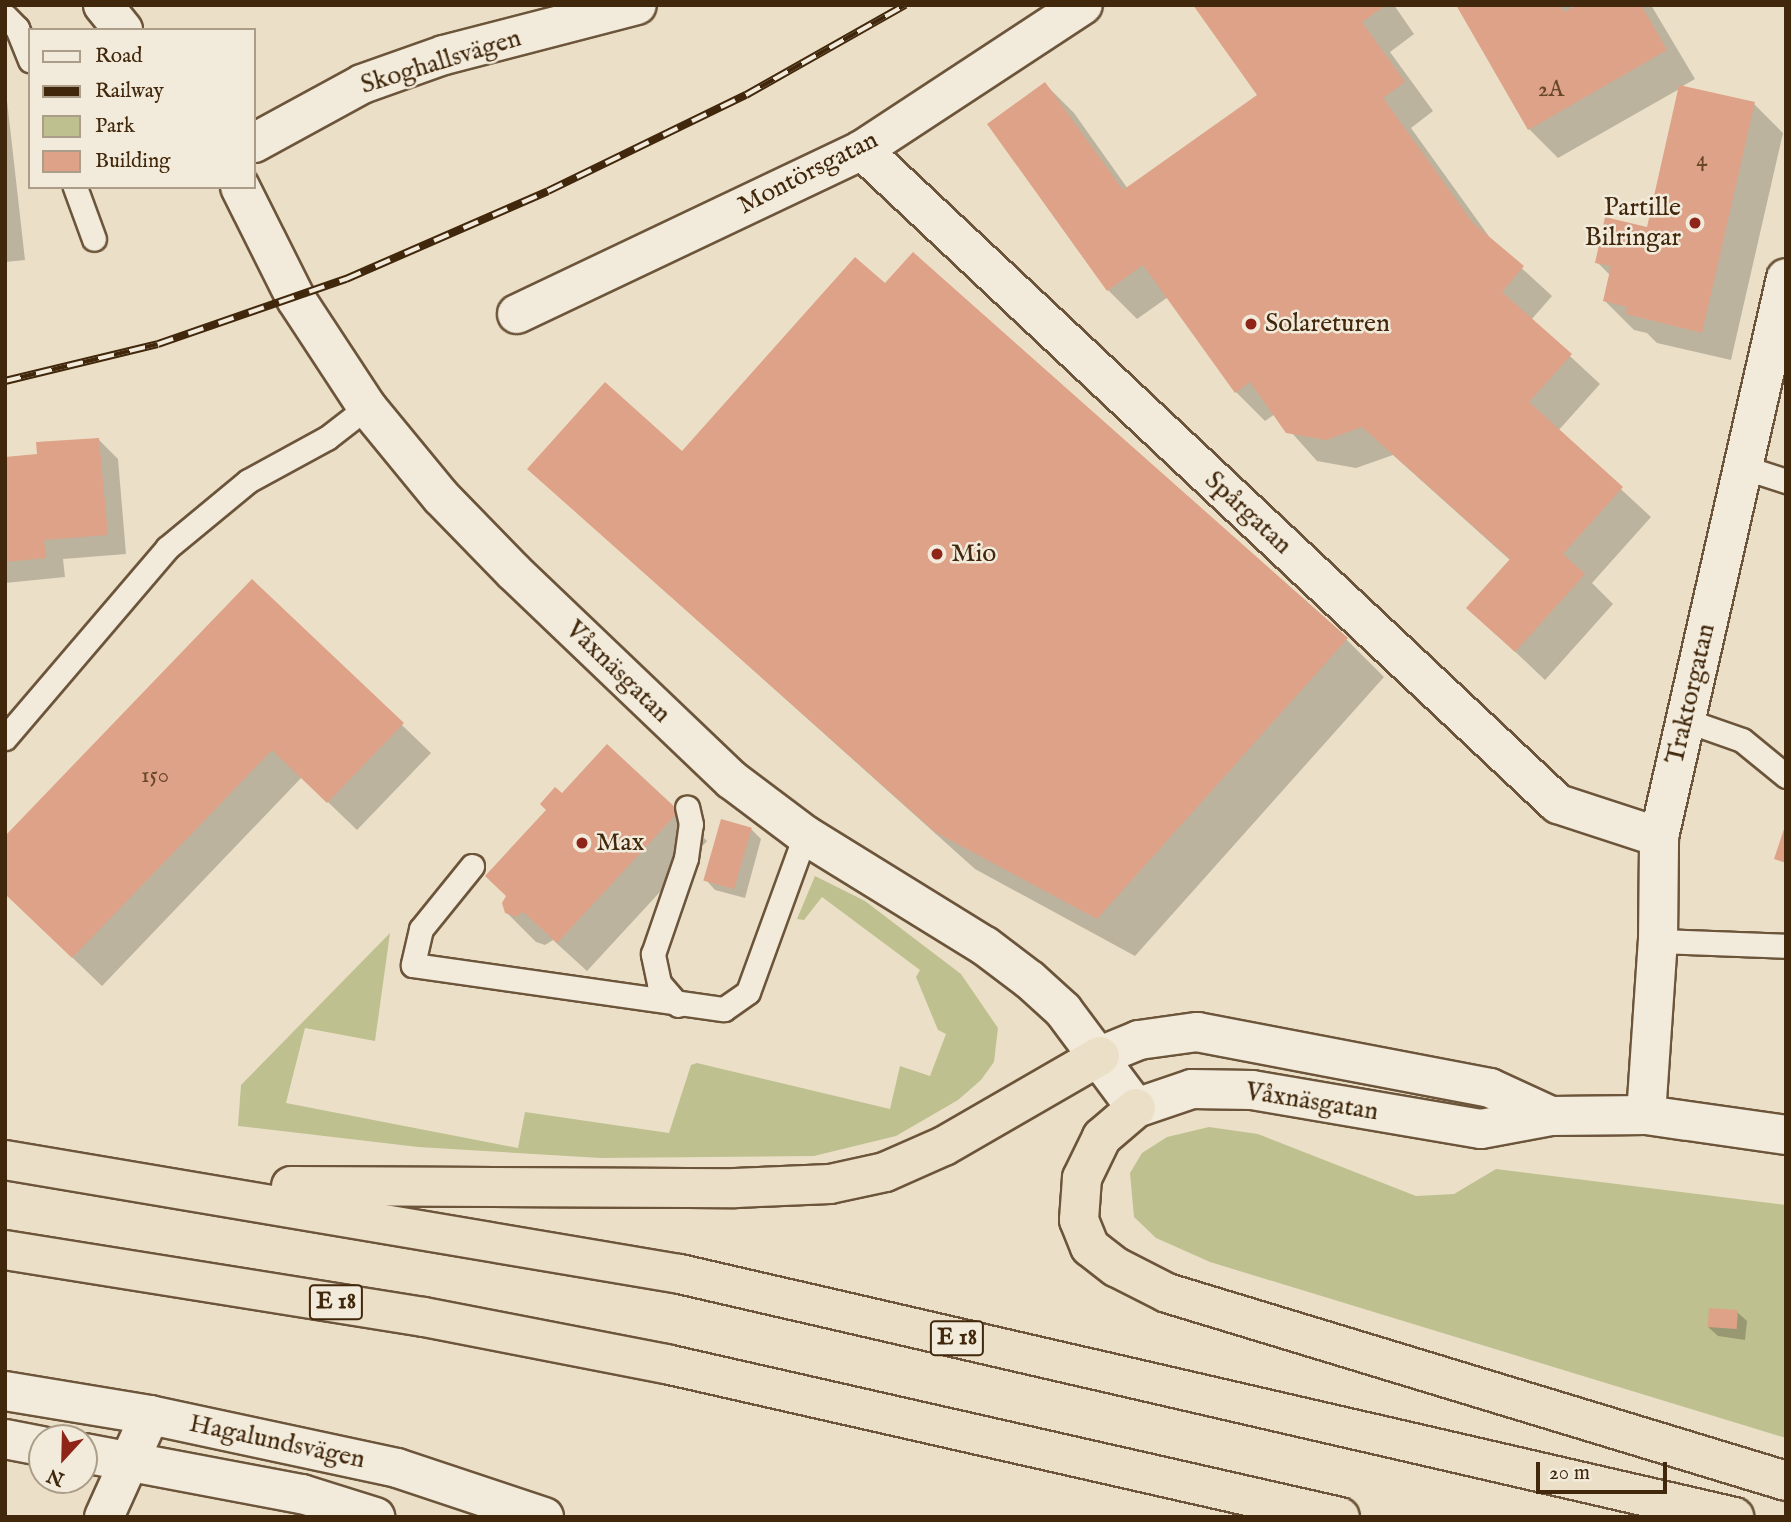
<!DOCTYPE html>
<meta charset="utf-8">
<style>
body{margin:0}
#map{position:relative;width:1791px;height:1522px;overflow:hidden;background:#ebe0c7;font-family:"IM FELL English",serif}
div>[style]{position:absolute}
.green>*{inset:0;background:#bfc090}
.shadow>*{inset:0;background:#0003}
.building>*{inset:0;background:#dda287;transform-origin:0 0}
.roads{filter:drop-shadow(2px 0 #6c553a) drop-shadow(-2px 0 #6c553a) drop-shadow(0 2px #6c553a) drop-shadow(0 -2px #6c553a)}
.service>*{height:23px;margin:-11.5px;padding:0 11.5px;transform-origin:11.5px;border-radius:11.5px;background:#f2ebdb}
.minor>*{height:38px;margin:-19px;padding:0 19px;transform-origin:19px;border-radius:19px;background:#f2ebdb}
.tertiary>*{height:38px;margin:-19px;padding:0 19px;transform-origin:19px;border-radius:19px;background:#f2ebdb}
.secondary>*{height:38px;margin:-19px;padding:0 19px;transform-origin:19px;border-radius:19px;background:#f2ebdb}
.motorway>*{height:38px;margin:-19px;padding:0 19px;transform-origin:19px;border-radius:19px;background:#ebe0c7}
.rail>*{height:8px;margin-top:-4px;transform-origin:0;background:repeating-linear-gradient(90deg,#f2ebdb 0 16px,#41270b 0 32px);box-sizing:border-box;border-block:2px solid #41270b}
.dots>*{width:19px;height:19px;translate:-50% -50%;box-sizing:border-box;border:4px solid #f2ebdb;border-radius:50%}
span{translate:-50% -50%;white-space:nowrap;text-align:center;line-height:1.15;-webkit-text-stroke:5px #f2ebdb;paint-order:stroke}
.number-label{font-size:23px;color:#68462a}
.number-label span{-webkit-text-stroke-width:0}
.shield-label span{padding:2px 5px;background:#f2ebdb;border:2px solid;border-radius:5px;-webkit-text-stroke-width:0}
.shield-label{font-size:24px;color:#41270b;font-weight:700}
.street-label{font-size:26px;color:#41270b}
.poi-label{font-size:26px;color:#41270b}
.right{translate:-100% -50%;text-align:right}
.left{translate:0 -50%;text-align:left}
.frame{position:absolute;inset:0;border:7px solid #41270b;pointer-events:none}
.legend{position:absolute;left:28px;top:28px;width:228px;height:161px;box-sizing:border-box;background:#f2ebdb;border:2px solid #ab9d88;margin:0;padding:9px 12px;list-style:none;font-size:21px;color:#41270b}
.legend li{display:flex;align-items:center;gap:14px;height:35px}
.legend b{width:35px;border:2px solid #ab9d88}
.north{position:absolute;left:28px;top:1424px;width:70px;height:70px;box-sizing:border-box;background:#f2ebdb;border:2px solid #ab9d88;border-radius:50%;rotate:202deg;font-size:19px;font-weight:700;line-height:28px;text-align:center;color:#41270b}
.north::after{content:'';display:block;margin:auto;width:24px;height:32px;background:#8f2418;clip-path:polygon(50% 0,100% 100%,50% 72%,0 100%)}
.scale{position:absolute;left:1536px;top:1462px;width:131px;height:32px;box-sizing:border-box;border:4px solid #41270b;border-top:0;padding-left:9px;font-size:21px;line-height:24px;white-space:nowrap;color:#41270b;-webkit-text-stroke:5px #f2ebdb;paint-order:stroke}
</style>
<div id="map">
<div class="green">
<i style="clip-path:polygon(815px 876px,865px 901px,961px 974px,998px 1028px,994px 1062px,981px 1080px,958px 1100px,896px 1136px,814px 1156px,601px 1158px,418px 1147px,238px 1126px,241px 1085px,390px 933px,375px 1041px,305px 1028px,286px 1103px,518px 1148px,525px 1112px,669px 1133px,691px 1065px,697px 1063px,890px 1109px,900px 1066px,930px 1076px,946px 1034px,938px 1030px,916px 977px,920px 970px,822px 897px,804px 920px,797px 919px)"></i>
<i style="clip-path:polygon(1209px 1127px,1258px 1134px,1416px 1196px,1454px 1194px,1496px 1169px,1786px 1205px,1786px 1438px,1210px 1262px,1156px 1238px,1134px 1217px,1130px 1173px,1142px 1153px,1167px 1137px)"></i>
</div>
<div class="shadow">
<i style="clip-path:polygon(1195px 5px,1394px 5px,1414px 34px,1390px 52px,1433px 111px,1411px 128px,1493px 242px,1552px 296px,1531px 320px,1600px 384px,1558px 431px,1651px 517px,1592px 583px,1613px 604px,1545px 680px,1469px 608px,1511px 561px,1393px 455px,1356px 468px,1317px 461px,1275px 414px,1265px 421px,1236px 392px,1168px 297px,1137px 319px,1108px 290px,1045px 84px,1074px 113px,1128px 189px,1259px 95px)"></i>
<i style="clip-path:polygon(1458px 5px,1571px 5px,1573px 9px,1581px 5px,1651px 5px,1695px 79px,1681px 87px,1754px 104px,1783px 133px,1731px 360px,1657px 343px,1647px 333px,1634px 330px,1605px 301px,1611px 276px,1597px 262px,1648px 229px,1681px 88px,1558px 158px,1529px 129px)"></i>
<i style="clip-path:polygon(5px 83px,25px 260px,5px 262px)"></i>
<i style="clip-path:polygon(99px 440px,118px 459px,126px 554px,63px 559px,65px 577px,5px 583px,5px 459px,39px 455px)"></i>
<i style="clip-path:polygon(682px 454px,1347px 640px,1384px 677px,1135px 956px,975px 869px,529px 469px)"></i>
<i style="clip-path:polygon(252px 581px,431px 753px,357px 830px,302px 777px,102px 986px,5px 893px)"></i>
<i style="clip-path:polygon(562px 795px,678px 812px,707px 841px,587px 971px,553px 940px,545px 945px,536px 942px,507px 913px)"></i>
<i style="clip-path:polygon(751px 829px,761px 839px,745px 898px,715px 890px,706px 880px)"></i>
<i style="clip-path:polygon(1737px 1312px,1747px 1321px,1745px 1340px,1718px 1336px,1708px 1327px)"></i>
</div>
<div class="building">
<i style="clip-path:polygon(1193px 5px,1386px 5px,1362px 22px,1405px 82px,1383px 98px,1473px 223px,1524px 266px,1502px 292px,1572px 354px,1529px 402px,1623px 487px,1563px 554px,1585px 574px,1515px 652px,1466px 608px,1510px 559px,1362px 427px,1326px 440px,1286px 433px,1250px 382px,1235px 393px,1143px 265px,1107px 291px,987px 124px,1045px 82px,1123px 190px,1257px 95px)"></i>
<i style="clip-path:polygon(1456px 5px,1560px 5px,1564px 12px,1577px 5px,1641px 5px,1667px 50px,1528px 130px)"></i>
<i style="clip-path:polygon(1679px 85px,1755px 102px,1702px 333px,1626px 314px,1627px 307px,1603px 301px,1611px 266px,1595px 263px,1605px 217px,1647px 227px)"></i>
<i style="clip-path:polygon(913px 252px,1348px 638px,1097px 919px,935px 832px,527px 469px,605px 382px,682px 451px,855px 257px,885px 283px)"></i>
<i style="clip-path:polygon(99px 438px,108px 535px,44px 540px,46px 558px,5px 562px,5px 457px,37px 454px,36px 442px)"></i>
<i style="clip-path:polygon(252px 579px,404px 723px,327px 803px,272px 750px,72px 958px,5px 894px,5px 836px)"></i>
<i style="clip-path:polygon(607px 744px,679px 811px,557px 943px,523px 912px,516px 917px,505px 913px,502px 903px,506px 896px,485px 876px,546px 810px,540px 804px,555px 787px,562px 793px)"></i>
<i style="left:721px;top:819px;width:32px;height:64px;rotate:16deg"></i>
<i style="clip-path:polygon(1785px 826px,1786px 827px,1786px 863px,1774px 859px)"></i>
<i style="left:1709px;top:1308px;width:29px;height:19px;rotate:4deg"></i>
</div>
<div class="roads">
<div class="service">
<i style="left:5px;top:16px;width:17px;rotate:45deg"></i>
<i style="left:17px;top:28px;width:35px;rotate:68deg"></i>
<i style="left:75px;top:187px;width:55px;rotate:69.9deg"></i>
<i style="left:1743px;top:467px;width:45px;rotate:18deg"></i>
<i style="left:1685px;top:720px;width:60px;rotate:19.3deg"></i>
<i style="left:1742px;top:740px;width:57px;rotate:39.3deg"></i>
<i style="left:5px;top:738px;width:250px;rotate:-49.5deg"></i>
<i style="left:167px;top:548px;width:105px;rotate:-39.6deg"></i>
<i style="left:248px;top:481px;width:90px;rotate:-28.6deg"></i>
<i style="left:327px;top:438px;width:51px;rotate:-37.8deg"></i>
<i style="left:472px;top:866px;width:81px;rotate:129deg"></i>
<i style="left:421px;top:929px;width:37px;rotate:103deg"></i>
<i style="left:413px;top:965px;width:314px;rotate:8.1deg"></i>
<i style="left:724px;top:1009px;width:29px;rotate:-35deg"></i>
<i style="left:748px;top:992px;width:167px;rotate:-70deg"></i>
<i style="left:1658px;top:941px;width:128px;rotate:2.2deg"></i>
<i style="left:678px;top:1005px;width:29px;rotate:-131deg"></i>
<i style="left:659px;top:983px;width:30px;rotate:-102deg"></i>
<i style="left:653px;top:954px;width:102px;rotate:-71deg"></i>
<i style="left:686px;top:858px;width:34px;rotate:-82deg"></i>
<i style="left:691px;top:824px;width:17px;rotate:-103deg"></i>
</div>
<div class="minor">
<i style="left:862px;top:150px;width:955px;rotate:43.22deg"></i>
<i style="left:1558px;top:804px;width:106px;rotate:18.1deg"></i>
<i style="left:517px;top:314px;width:382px;rotate:-25.4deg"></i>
<i style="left:862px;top:150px;width:264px;rotate:-33.3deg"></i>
<i style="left:1646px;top:1115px;width:174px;rotate:-86.1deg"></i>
<i style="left:1658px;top:941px;width:104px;rotate:-89.4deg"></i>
<i style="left:1659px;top:837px;width:573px;rotate:-77.2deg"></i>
<i style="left:104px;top:1517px;width:112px;rotate:-65.7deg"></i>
</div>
<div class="tertiary">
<i style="left:103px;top:5px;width:32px;rotate:51deg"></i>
<i style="left:240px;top:187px;width:125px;rotate:63.4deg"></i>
<i style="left:296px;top:299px;width:129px;rotate:56.7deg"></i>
<i style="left:367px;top:407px;width:117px;rotate:50.6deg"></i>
<i style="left:441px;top:497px;width:105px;rotate:45.8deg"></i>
<i style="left:514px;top:572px;width:301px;rotate:43.7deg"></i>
<i style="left:732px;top:780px;width:91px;rotate:37deg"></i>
<i style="left:805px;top:835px;width:211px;rotate:31.7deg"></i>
<i style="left:985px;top:946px;width:56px;rotate:37.1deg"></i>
<i style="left:1030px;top:980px;width:45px;rotate:42.3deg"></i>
<i style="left:1063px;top:1010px;width:122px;rotate:53.3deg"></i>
<i style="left:1136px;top:1108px;width:59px;rotate:-18.7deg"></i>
<i style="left:1192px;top:1089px;width:60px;rotate:1deg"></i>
<i style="left:1252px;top:1090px;width:232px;rotate:9.7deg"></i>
<i style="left:1481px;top:1129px;width:71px;rotate:-10.5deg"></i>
<i style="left:1551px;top:1116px;width:95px;rotate:-0.6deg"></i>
<i style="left:1646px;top:1115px;width:141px;rotate:8.1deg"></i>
<i style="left:1100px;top:1056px;width:42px;rotate:-22.3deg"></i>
<i style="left:1139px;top:1040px;width:59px;rotate:-7.9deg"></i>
<i style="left:1197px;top:1032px;width:298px;rotate:10.8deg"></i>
<i style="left:1490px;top:1088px;width:67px;rotate:24.7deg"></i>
<i style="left:5px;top:1391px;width:147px;rotate:9.4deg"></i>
<i style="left:150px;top:1415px;width:253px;rotate:12.1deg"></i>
<i style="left:397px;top:1468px;width:155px;rotate:18.4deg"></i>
<i style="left:5px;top:1439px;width:38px;rotate:11deg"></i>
<i style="left:84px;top:1453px;width:222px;rotate:10.7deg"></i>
<i style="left:302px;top:1494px;width:77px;rotate:17.5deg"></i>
</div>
<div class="secondary">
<i style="left:254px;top:143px;width:123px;rotate:-28.6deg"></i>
<i style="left:362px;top:84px;width:87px;rotate:-19.5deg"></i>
<i style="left:444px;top:55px;width:199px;rotate:-14.5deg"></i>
</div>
<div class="motorway">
<i style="left:1136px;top:1108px;width:45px;rotate:139.5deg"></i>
<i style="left:1102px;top:1137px;width:46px;rotate:116deg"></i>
<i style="left:1082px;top:1178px;width:42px;rotate:94.1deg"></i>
<i style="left:1079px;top:1220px;width:29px;rotate:68deg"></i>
<i style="left:1090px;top:1247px;width:33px;rotate:38deg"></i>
<i style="left:1116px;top:1267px;width:57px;rotate:27deg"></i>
<i style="left:1167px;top:1293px;width:647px;rotate:16.89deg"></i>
<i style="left:5px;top:1160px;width:685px;rotate:9.59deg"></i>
<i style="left:680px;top:1274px;width:1082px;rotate:12.98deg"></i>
<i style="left:291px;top:1186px;width:444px;rotate:0.3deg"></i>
<i style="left:735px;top:1188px;width:95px;rotate:-2.4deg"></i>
<i style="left:830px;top:1184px;width:56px;rotate:-12.3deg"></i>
<i style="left:885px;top:1172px;width:64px;rotate:-23.8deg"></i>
<i style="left:944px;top:1146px;width:180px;rotate:-30deg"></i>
<i style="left:5px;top:1250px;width:424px;rotate:9.1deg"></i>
<i style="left:424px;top:1317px;width:247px;rotate:11deg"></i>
<i style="left:666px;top:1364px;width:691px;rotate:12.79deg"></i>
</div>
</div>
<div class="rail">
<i style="left:5px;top:381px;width:157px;rotate:-13.6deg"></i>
<i style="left:158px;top:344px;width:199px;rotate:-19.1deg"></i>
<i style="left:346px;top:279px;width:220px;rotate:-23.5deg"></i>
<i style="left:548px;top:191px;width:220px;rotate:-25.9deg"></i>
<i style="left:746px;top:95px;width:183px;rotate:-29.5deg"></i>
</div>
<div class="dots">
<i style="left:1695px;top:223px;background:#8f2418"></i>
<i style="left:1251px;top:324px;background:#8f2418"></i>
<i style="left:937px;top:554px;background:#8f2418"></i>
<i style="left:582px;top:843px;background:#8f2418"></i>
</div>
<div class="number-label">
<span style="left:1551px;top:90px">2A</span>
<span style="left:1702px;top:160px">4</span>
<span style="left:155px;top:776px">150</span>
</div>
<div class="shield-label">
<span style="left:336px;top:1302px">E 18</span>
<span style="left:957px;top:1338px">E 18</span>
</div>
<div class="street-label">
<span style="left:441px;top:62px;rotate:-17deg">Skoghallsvägen</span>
<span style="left:808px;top:173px;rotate:-27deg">Montörsgatan</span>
<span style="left:1248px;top:513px;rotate:43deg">Spårgatan</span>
<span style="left:618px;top:672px;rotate:44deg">Våxnäsgatan</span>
<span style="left:1691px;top:694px;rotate:-77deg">Traktorgatan</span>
<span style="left:1312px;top:1102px;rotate:9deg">Våxnäsgatan</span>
<span style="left:277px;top:1442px;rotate:12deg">Hagalundsvägen</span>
</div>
<div class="poi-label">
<span class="right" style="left:1681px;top:223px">Partille<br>Bilringar</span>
<span class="left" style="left:1265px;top:324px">Solareturen</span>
<span class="left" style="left:951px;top:554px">Mio</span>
<span class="left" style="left:596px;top:843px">Max</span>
</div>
<div class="frame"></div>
<ul class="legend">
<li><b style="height:9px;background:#f2ebdb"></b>Road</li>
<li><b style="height:9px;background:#41270b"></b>Railway</li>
<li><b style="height:19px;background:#bfc090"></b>Park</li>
<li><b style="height:19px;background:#dda287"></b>Building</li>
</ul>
<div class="north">N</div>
<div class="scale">20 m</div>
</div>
